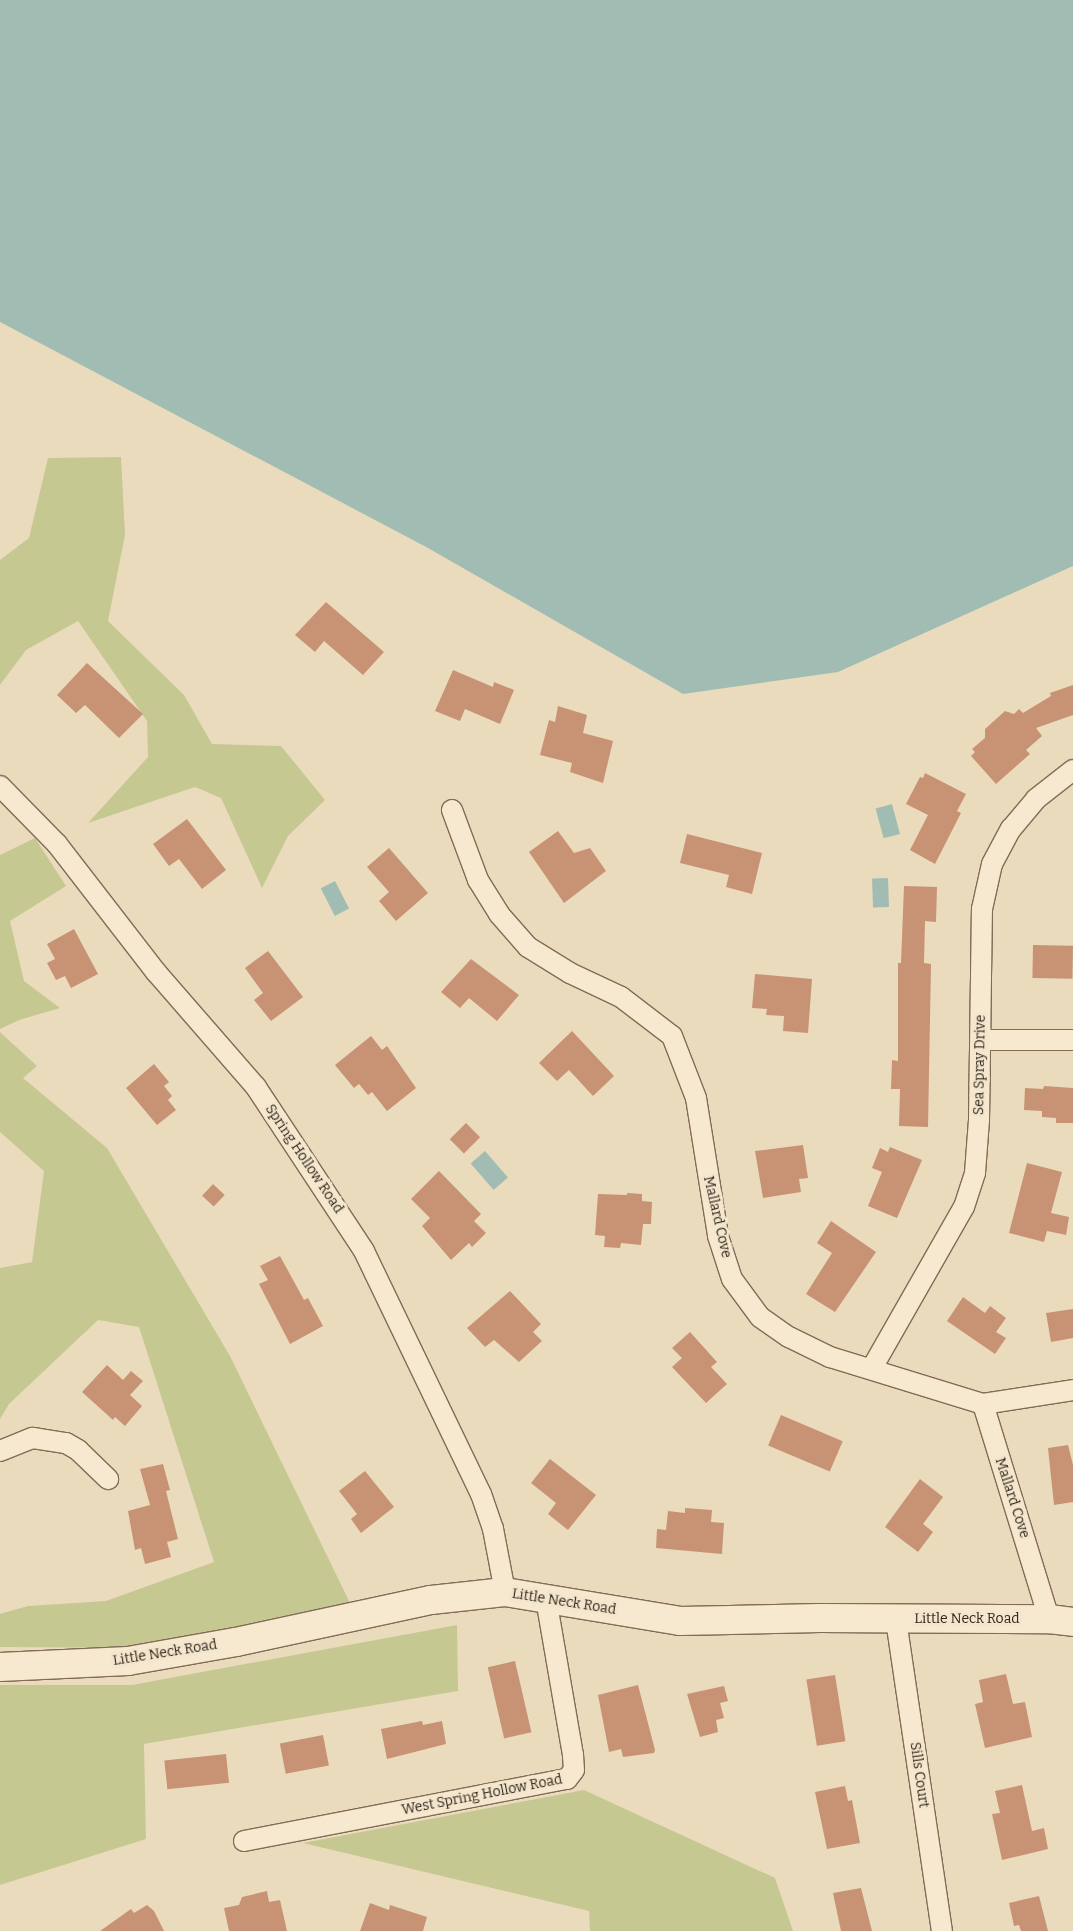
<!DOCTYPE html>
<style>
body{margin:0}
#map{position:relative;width:1073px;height:1931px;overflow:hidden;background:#ebdbbd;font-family:Bitter,serif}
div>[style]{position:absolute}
.green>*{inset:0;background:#c6c892}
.water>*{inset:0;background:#a1bdb3;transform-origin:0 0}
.building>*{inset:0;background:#c89274;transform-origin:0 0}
.roads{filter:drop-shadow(1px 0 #826b57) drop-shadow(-1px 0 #826b57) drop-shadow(0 1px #826b57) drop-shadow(0 -1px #826b57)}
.street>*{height:20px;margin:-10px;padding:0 10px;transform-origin:10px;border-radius:10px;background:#f7e9d0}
.secondary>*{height:28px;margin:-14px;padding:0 14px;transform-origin:14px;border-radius:14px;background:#f7e9d0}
span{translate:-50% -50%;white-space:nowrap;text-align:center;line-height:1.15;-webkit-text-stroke:5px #f3e6cd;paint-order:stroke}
.street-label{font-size:14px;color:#32251b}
</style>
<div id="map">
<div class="green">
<i style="clip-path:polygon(121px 457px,125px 535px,108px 621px,184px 695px,212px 744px,281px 746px,325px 800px,288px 836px,262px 888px,221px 798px,195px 787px,88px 823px,148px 757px,147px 721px,78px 621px,26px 650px,0 685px,0 560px,29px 538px,48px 458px)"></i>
<i style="clip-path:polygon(35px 838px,66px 886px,10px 921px,24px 981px,60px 1008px,19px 1020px,0 1029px,0 855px)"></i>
<i style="clip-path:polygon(0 1032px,37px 1066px,23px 1078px,107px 1148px,230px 1356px,350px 1603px,144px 1648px,0 1647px,0 1614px,28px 1606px,106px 1601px,214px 1562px,139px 1327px,98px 1320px,9px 1404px,0 1419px,0 1268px,32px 1262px,44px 1171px,0 1132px)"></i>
<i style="clip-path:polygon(457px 1625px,458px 1691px,144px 1744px,146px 1839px,0 1885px,0 1685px,132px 1685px)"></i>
<i style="clip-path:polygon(584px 1790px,775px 1878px,793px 1931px,590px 1931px,589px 1911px,303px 1843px)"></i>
</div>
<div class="water">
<i style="clip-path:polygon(0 0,1073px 0,1073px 566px,838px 672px,683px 694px,428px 548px,0 322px)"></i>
<i style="left:892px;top:804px;width:31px;height:17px;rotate:75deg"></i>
<i style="left:888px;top:878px;width:29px;height:16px;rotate:88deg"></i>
<i style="left:335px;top:881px;width:31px;height:16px;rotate:63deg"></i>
<i style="left:485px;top:1151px;width:35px;height:19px;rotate:49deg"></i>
</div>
<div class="building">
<i style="clip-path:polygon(326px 602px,384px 652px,363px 675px,324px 641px,315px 652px,295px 635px)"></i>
<i style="clip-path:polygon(87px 663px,143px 714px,119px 738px,85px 705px,76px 713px,57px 695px)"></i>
<i style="clip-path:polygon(453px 670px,493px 687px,494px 682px,514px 690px,500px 724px,465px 709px,460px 721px,435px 711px)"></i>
<i style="clip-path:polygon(1073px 685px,1073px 715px,1036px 728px,1042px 736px,1026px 750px,1030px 754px,996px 784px,971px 756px,975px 752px,972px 749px,985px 738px,985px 729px,1005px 711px,1014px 714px,1019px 709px,1023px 713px,1051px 696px,1050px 693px)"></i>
<i style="clip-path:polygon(558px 706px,587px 715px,583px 733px,613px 741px,603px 783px,570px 772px,572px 763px,540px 755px,549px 720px,555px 722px)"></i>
<i style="clip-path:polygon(925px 773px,966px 794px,957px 811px,961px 813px,935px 864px,910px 850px,928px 815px,906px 804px,920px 777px,923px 778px)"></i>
<i style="clip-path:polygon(187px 819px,226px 870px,202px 889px,179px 859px,169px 866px,153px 844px)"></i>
<i style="clip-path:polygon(558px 831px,574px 853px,590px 848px,606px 871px,564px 903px,529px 852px)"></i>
<i style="clip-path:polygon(687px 834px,762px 853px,752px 894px,726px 887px,729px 875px,680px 863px)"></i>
<i style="clip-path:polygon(389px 848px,428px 893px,396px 921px,379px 901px,389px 892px,367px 867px)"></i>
<i style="clip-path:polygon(904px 886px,937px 887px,936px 922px,925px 921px,924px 963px,931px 964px,928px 1127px,899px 1126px,900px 1089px,891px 1089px,892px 1060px,898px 1061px,898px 963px,901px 963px)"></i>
<i style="clip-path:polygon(74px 929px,98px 974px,71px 988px,65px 976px,56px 980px,47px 963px,55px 959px,47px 944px)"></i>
<i style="left:1033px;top:945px;width:40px;height:33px;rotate:1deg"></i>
<i style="clip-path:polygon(268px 951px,303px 997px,271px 1021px,254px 1000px,263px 993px,245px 968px)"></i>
<i style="clip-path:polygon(471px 959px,519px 995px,497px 1021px,469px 998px,460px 1008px,441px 992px)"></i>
<i style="clip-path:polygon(755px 974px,812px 979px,808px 1033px,783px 1031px,784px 1016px,766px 1015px,767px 1009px,752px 1008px)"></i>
<i style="clip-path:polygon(572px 1031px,614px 1076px,593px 1096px,569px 1070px,557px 1081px,539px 1063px)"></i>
<i style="clip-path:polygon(371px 1036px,382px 1050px,387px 1046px,416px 1088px,387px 1111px,372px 1092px,368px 1095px,359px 1084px,354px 1088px,335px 1065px)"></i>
<i style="clip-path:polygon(154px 1064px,169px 1082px,164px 1086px,172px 1096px,168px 1100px,176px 1110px,157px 1125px,126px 1088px)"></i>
<i style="clip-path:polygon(1044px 1086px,1073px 1088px,1073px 1123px,1056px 1123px,1056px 1118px,1042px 1117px,1042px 1111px,1024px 1110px,1025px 1088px,1043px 1089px)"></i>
<i style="left:466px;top:1123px;width:20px;height:23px;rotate:45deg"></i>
<i style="clip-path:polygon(803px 1145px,808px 1178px,799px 1179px,801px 1192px,763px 1198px,755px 1151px)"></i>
<i style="clip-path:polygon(890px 1147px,922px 1160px,897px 1218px,868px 1206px,882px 1172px,872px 1168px,880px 1148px,888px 1152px)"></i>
<i style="clip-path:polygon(1027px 1163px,1062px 1172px,1051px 1213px,1069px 1217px,1066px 1235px,1047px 1231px,1044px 1242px,1009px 1233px)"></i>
<i style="clip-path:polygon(439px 1171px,481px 1214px,474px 1221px,486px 1233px,472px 1247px,469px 1243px,451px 1260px,422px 1226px,430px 1218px,411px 1199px)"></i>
<i style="left:213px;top:1184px;width:16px;height:16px;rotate:43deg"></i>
<i style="clip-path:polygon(627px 1193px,642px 1194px,642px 1201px,652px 1202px,651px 1224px,643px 1224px,641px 1245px,621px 1243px,620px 1248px,604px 1247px,605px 1236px,595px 1235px,598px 1194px,627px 1195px)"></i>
<i style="clip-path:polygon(831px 1221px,876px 1252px,835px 1312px,806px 1294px,832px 1253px,817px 1243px)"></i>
<i style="clip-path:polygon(280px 1256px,304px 1300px,308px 1298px,323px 1326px,290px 1344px,259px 1284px,268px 1280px,260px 1266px)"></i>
<i style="clip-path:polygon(510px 1291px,541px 1324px,533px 1332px,542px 1341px,519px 1362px,494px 1340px,485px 1347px,467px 1328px)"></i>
<i style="clip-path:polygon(963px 1297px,985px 1313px,990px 1306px,1006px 1318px,996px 1332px,1006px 1338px,995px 1354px,947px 1321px)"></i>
<i style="clip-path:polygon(1073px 1309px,1073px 1338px,1051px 1342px,1046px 1313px)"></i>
<i style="clip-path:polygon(690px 1332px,717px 1362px,711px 1367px,727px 1384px,706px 1403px,672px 1367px,682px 1358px,672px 1348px)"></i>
<i style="clip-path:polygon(107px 1365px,123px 1380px,131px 1371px,143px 1381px,130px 1395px,142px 1406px,125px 1426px,115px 1417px,113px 1420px,82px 1392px)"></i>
<i style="left:781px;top:1415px;width:67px;height:33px;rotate:23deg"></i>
<i style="clip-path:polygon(1068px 1445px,1073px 1465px,1073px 1502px,1054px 1505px,1048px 1448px)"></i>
<i style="clip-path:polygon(550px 1459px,596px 1495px,568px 1530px,548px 1514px,556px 1503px,531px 1483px)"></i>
<i style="clip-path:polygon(163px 1464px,170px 1490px,166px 1491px,178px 1539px,167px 1542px,171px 1557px,145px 1564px,141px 1548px,135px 1550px,128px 1511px,150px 1505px,140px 1469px)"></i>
<i style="clip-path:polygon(365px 1471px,394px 1507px,361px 1533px,351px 1519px,357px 1514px,339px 1491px)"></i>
<i style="clip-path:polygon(920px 1479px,943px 1497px,923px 1524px,933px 1532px,918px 1552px,885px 1527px)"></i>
<i style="clip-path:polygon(685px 1508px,712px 1510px,711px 1522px,724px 1523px,722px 1554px,656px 1548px,657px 1529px,666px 1530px,668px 1511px,685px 1513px)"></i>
<i style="left:515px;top:1661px;width:73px;height:28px;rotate:77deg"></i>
<i style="clip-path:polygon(1006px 1674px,1013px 1704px,1025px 1702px,1032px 1737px,985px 1748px,975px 1704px,983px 1702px,979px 1680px)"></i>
<i style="left:835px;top:1675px;width:67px;height:29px;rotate:81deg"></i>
<i style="clip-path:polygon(638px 1685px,655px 1750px,654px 1753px,623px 1757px,621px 1749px,609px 1752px,598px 1695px)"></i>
<i style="clip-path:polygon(724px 1686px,728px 1701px,720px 1703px,724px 1718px,716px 1720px,718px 1732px,700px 1737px,687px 1694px)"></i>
<i style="clip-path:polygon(422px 1721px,423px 1725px,442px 1721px,446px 1744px,387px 1759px,381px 1729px)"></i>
<i style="left:323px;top:1735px;width:31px;height:44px;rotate:79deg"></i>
<i style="left:226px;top:1754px;width:29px;height:62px;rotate:84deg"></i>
<i style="clip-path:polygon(1022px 1785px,1032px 1831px,1044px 1828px,1048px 1849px,1002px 1860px,992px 1814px,1000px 1813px,995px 1791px)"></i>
<i style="clip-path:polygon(845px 1786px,848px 1801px,852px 1800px,860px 1843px,827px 1849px,815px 1792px)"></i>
<i style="clip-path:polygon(861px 1888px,872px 1931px,841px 1931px,833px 1893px)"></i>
<i style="clip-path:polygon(267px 1891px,269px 1902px,280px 1900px,287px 1931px,229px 1931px,224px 1908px,239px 1905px,242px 1897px)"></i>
<i style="clip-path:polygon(1039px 1896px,1048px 1931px,1021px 1931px,1019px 1925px,1014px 1926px,1009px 1903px)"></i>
<i style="clip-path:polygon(370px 1903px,389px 1910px,390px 1905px,427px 1917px,423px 1931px,360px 1931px)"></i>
<i style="clip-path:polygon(147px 1905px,154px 1911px,164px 1931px,100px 1931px,131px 1909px,134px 1913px)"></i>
</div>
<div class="roads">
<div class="street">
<i style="left:0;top:786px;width:81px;rotate:45.5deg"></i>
<i style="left:57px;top:844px;width:162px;rotate:52.3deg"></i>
<i style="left:156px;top:972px;width:152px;rotate:49deg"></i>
<i style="left:256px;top:1087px;width:196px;rotate:56.6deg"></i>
<i style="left:364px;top:1251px;width:270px;rotate:64.3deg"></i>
<i style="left:481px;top:1494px;width:37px;rotate:71deg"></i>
<i style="left:493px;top:1529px;width:64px;rotate:79.2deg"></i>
<i style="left:452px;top:810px;width:75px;rotate:69.6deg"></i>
<i style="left:478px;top:880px;width:40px;rotate:58deg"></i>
<i style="left:499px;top:914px;width:44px;rotate:48.7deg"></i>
<i style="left:528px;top:947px;width:49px;rotate:31.8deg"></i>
<i style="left:570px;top:973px;width:56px;rotate:25.2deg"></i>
<i style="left:621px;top:997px;width:64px;rotate:37.4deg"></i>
<i style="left:672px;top:1036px;width:66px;rotate:68.8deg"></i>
<i style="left:696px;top:1098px;width:140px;rotate:80.9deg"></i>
<i style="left:718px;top:1236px;width:45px;rotate:72deg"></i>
<i style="left:732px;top:1279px;width:47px;rotate:53.6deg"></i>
<i style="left:760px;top:1317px;width:35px;rotate:35deg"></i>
<i style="left:789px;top:1337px;width:46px;rotate:26deg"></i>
<i style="left:830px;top:1357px;width:160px;rotate:17.1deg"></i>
<i style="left:983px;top:1404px;width:225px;rotate:72.9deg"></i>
<i style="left:981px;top:1040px;width:92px"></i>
<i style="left:872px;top:1368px;width:185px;rotate:-60.3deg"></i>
<i style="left:964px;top:1207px;width:36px;rotate:-72deg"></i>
<i style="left:975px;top:1173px;width:53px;rotate:-85.7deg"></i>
<i style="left:979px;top:1120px;width:211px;rotate:-89.2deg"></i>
<i style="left:982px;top:909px;width:46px;rotate:-77.5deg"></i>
<i style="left:992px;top:864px;width:40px;rotate:-62deg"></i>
<i style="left:1011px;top:829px;width:39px;rotate:-50deg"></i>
<i style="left:1036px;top:799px;width:47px;rotate:-38.1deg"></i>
<i style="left:983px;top:1404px;width:91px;rotate:-8.8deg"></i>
<i style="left:0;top:1451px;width:35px;rotate:-22deg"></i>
<i style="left:33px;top:1438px;width:33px;rotate:9deg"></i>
<i style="left:66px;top:1443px;width:14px;rotate:30deg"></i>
<i style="left:78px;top:1450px;width:42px;rotate:44deg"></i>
<i style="left:896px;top:1620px;width:314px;rotate:81.6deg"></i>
<i style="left:244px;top:1841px;width:329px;rotate:-10.9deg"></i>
<i style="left:567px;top:1779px;width:11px;rotate:-52deg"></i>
<i style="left:574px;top:1770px;width:15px;rotate:-94deg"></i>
<i style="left:573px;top:1755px;width:158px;rotate:-99.8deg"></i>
</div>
<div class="secondary">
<i style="left:0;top:1667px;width:128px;rotate:-2.7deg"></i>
<i style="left:128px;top:1661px;width:110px;rotate:-10deg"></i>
<i style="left:236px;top:1642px;width:199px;rotate:-12.2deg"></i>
<i style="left:431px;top:1600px;width:74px;rotate:-6.2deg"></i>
<i style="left:505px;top:1592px;width:177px;rotate:9.4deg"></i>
<i style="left:680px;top:1621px;width:140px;rotate:-1.2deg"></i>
<i style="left:820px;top:1618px;width:229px;rotate:0.3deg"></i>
<i style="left:1049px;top:1619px;width:24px;rotate:7deg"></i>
</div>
</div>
<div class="street-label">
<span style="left:980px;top:1065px;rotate:-89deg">Sea Spray Drive</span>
<span style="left:304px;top:1159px;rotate:56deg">Spring Hollow Road</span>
<span style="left:717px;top:1217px;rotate:77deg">Mallard Cove</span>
<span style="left:1012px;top:1498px;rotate:72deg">Mallard Cove</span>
<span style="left:564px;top:1602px;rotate:9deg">Little Neck Road</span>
<span style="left:967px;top:1619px">Little Neck Road</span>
<span style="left:165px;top:1653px;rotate:-9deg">Little Neck Road</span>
<span style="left:919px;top:1775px;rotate:82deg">Sills Court</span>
<span style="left:482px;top:1795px;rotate:-11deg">West Spring Hollow Road</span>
</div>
</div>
